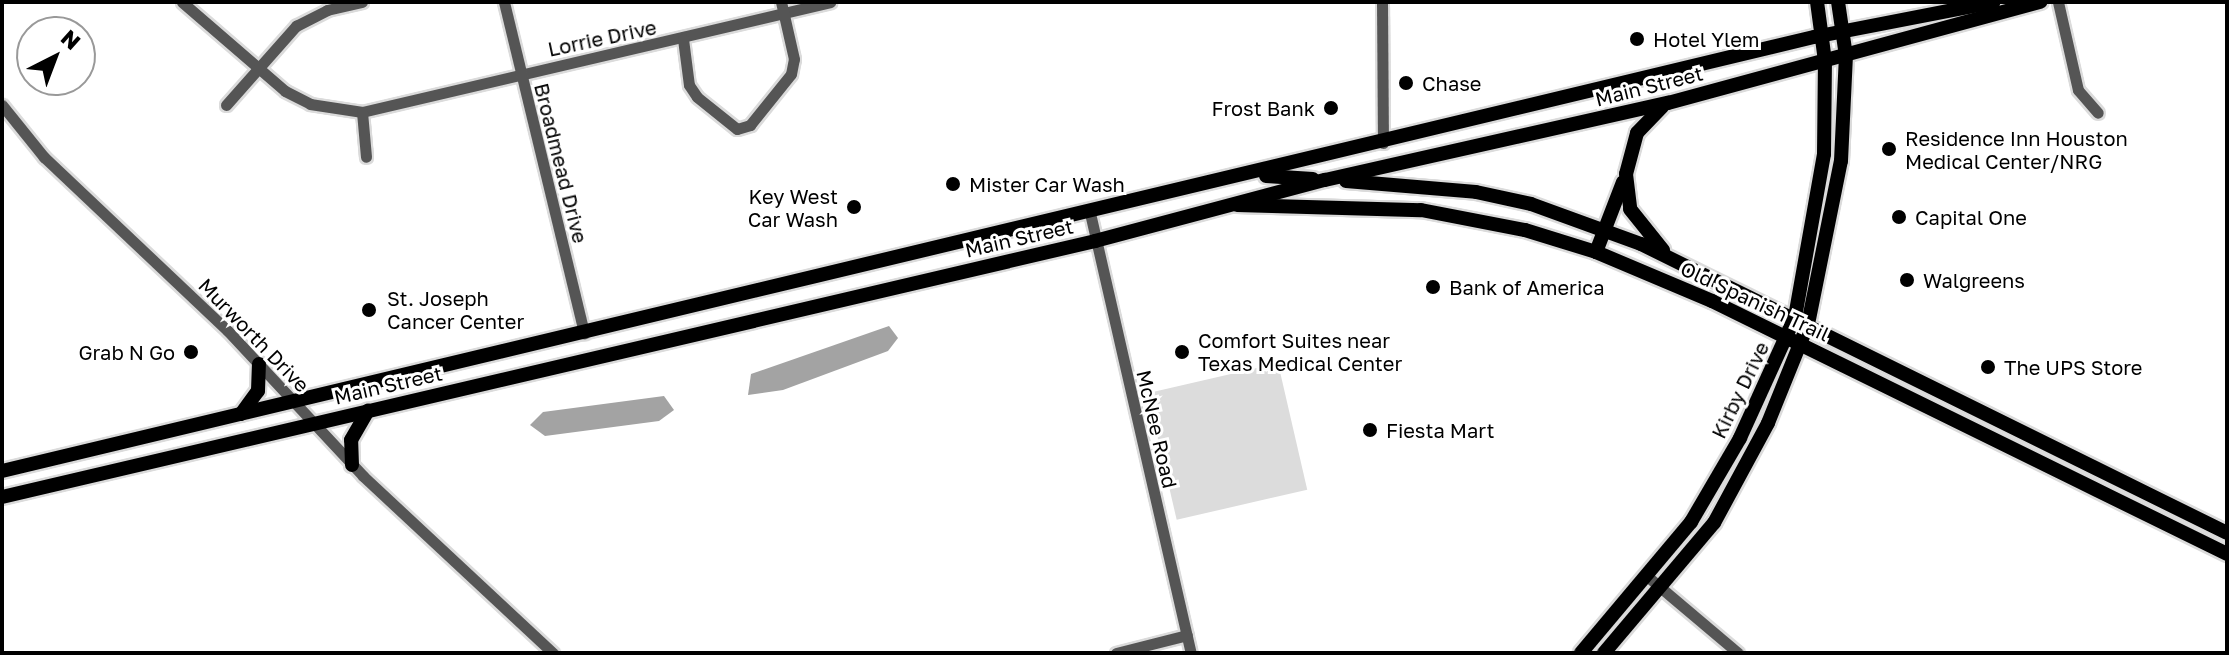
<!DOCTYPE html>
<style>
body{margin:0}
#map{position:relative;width:2229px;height:655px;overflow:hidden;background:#fff;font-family:"Golos Text",sans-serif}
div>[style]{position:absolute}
.green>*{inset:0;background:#dcdcdc;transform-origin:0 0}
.water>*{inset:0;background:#a3a3a3}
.roads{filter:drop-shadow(2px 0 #dbdbdb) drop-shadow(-2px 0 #dbdbdb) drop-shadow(0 2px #dbdbdb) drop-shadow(0 -2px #dbdbdb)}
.minor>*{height:11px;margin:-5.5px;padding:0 5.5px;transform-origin:5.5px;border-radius:5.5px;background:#555}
.major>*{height:14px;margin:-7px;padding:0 7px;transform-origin:7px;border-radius:7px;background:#000}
.dots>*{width:22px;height:22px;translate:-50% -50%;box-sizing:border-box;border:4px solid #fff;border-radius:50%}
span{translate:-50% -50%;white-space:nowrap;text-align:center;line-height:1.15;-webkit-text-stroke:6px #fff;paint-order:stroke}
.street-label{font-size:20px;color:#000}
.poi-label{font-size:20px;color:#000}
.left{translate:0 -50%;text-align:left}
.right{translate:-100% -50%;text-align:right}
.frame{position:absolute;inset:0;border:4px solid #000;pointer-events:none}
.north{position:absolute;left:16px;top:16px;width:80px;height:80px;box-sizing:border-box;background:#fff;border:2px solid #999;border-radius:50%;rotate:42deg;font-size:22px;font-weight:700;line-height:32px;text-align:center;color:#000}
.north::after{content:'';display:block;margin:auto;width:28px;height:36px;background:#000;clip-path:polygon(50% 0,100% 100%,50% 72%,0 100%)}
</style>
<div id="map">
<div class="green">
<i style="left:1278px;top:363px;width:130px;height:134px;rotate:77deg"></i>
</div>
<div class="water">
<i style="clip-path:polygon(889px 326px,898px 338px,888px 351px,783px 390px,748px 395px,751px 374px)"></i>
<i style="clip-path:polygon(664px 396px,674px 410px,659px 421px,545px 436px,530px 425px,543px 412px)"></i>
</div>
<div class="roads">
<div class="minor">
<i style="left:182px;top:2px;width:136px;rotate:40.8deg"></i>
<i style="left:285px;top:91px;width:28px;rotate:27deg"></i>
<i style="left:310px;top:104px;width:53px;rotate:8.7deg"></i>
<i style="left:362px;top:112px;width:481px;rotate:-13.2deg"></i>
<i style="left:504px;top:2px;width:341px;rotate:76.4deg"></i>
<i style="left:1382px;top:2px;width:141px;rotate:89.6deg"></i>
<i style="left:2058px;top:2px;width:90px;rotate:77.2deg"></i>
<i style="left:2078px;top:90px;width:30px;rotate:49deg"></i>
<i style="left:683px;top:39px;width:46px;rotate:82.6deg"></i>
<i style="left:689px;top:85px;width:14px;rotate:56deg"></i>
<i style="left:697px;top:97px;width:51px;rotate:38.7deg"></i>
<i style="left:737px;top:129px;width:14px;rotate:-17deg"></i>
<i style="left:750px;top:125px;width:65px;rotate:-51.2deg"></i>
<i style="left:791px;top:74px;width:15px;rotate:-79deg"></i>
<i style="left:794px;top:59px;width:58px;rotate:-102.8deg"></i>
<i style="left:2px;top:105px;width:67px;rotate:51.1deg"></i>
<i style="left:44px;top:157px;width:252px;rotate:43.4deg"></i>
<i style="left:227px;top:330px;width:200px;rotate:47deg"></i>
<i style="left:363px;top:476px;width:260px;rotate:43deg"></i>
<i style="left:226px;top:105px;width:106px;rotate:-48.5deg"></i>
<i style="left:296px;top:26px;width:35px;rotate:-27deg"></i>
<i style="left:327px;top:10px;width:36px;rotate:-13deg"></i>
<i style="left:362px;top:112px;width:45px;rotate:84.9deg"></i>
<i style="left:1090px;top:213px;width:451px;rotate:77.1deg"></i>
<i style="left:1647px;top:576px;width:119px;rotate:40.2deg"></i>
<i style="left:1116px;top:653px;width:73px;rotate:-14.2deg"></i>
</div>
<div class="major">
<i style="left:1662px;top:107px;width:36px;rotate:134deg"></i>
<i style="left:1637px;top:133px;width:42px;rotate:105deg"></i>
<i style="left:1626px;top:174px;width:35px;rotate:83deg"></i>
<i style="left:1630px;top:209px;width:53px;rotate:51.2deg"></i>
<i style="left:1266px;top:176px;width:47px;rotate:3.7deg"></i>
<i style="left:1346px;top:181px;width:130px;rotate:4.8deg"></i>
<i style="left:1476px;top:192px;width:56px;rotate:12.3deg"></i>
<i style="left:1531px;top:204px;width:117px;rotate:20deg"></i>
<i style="left:1641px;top:244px;width:653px;rotate:26.25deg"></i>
<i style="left:1237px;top:205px;width:184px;rotate:1.6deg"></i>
<i style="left:1421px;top:210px;width:106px;rotate:10.9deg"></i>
<i style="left:1525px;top:230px;width:74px;rotate:17.2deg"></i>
<i style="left:1596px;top:252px;width:126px;rotate:22.9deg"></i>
<i style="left:1712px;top:301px;width:574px;rotate:26.16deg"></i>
<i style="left:1596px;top:252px;width:75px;rotate:-68.9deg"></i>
<i style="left:241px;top:414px;width:29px;rotate:-54deg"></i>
<i style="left:258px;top:391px;width:27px;rotate:-88deg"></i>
<i style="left:352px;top:465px;width:25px;rotate:-92deg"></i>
<i style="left:351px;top:440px;width:34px;rotate:-60deg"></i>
<i style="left:2px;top:471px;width:1863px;rotate:-13.47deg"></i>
<i style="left:1814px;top:37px;width:183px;rotate:-11deg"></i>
<i style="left:2px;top:497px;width:1123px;rotate:-13.18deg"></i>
<i style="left:1095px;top:241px;width:238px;rotate:-14.9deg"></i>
<i style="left:1325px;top:180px;width:352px;rotate:-12.7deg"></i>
<i style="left:1668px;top:103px;width:386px;rotate:-15.2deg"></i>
<i style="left:1581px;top:653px;width:171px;rotate:-50deg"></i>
<i style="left:1691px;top:522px;width:97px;rotate:-59.7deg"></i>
<i style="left:1740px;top:438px;width:133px;rotate:-65.6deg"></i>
<i style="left:1795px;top:317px;width:166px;rotate:-79.9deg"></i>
<i style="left:1824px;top:154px;width:93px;rotate:-89.4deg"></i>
<i style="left:1825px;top:61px;width:60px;rotate:-97.7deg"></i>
<i style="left:1604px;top:653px;width:170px;rotate:-49.8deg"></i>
<i style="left:1714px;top:523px;width:114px;rotate:-61.6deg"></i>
<i style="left:1768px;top:423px;width:107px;rotate:-68deg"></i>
<i style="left:1808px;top:324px;width:166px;rotate:-78.6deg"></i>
<i style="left:1841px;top:161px;width:105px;rotate:-87.3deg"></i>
<i style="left:1846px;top:56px;width:55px;rotate:-98.4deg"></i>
</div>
</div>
<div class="dots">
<i style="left:1637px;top:39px;background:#000"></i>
<i style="left:1406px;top:83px;background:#000"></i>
<i style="left:1331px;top:108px;background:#000"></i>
<i style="left:1889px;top:149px;background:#000"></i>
<i style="left:953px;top:184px;background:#000"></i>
<i style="left:854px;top:207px;background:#000"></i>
<i style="left:1899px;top:217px;background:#000"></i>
<i style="left:1907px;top:280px;background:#000"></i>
<i style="left:1433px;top:287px;background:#000"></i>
<i style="left:369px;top:310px;background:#000"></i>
<i style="left:191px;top:352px;background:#000"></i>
<i style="left:1182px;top:352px;background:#000"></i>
<i style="left:1988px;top:367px;background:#000"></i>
<i style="left:1370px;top:430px;background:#000"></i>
</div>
<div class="street-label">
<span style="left:602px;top:38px;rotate:-12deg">Lorrie Drive</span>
<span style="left:1649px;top:86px;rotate:-14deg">Main Street</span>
<span style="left:561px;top:163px;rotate:76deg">Broadmead Drive</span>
<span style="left:1019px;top:238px;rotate:-13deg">Main Street</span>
<span style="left:1755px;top:301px;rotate:25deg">Old Spanish Trail</span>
<span style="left:254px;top:335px;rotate:46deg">Murworth Drive</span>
<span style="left:388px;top:385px;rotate:-13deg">Main Street</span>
<span style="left:1740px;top:390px;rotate:-64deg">Kirby Drive</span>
<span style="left:1157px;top:429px;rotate:77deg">McNee Road</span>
</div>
<div class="poi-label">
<span class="left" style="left:1653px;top:39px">Hotel Ylem</span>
<span class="left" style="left:1422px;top:83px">Chase</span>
<span class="right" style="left:1315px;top:108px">Frost Bank</span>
<span class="left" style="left:1905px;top:150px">Residence Inn Houston<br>Medical Center/NRG</span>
<span class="left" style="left:969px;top:184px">Mister Car Wash</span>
<span class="right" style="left:838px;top:208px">Key West<br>Car Wash</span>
<span class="left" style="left:1915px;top:217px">Capital One</span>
<span class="left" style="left:1923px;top:280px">Walgreens</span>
<span class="left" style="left:1449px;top:287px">Bank of America</span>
<span class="left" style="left:387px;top:310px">St. Joseph<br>Cancer Center</span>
<span class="left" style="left:1198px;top:352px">Comfort Suites near<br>Texas Medical Center</span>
<span class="right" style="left:175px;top:352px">Grab N Go</span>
<span class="left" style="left:2004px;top:367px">The UPS Store</span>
<span class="left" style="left:1386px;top:430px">Fiesta Mart</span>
</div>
<div class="frame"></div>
<div class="north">N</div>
</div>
